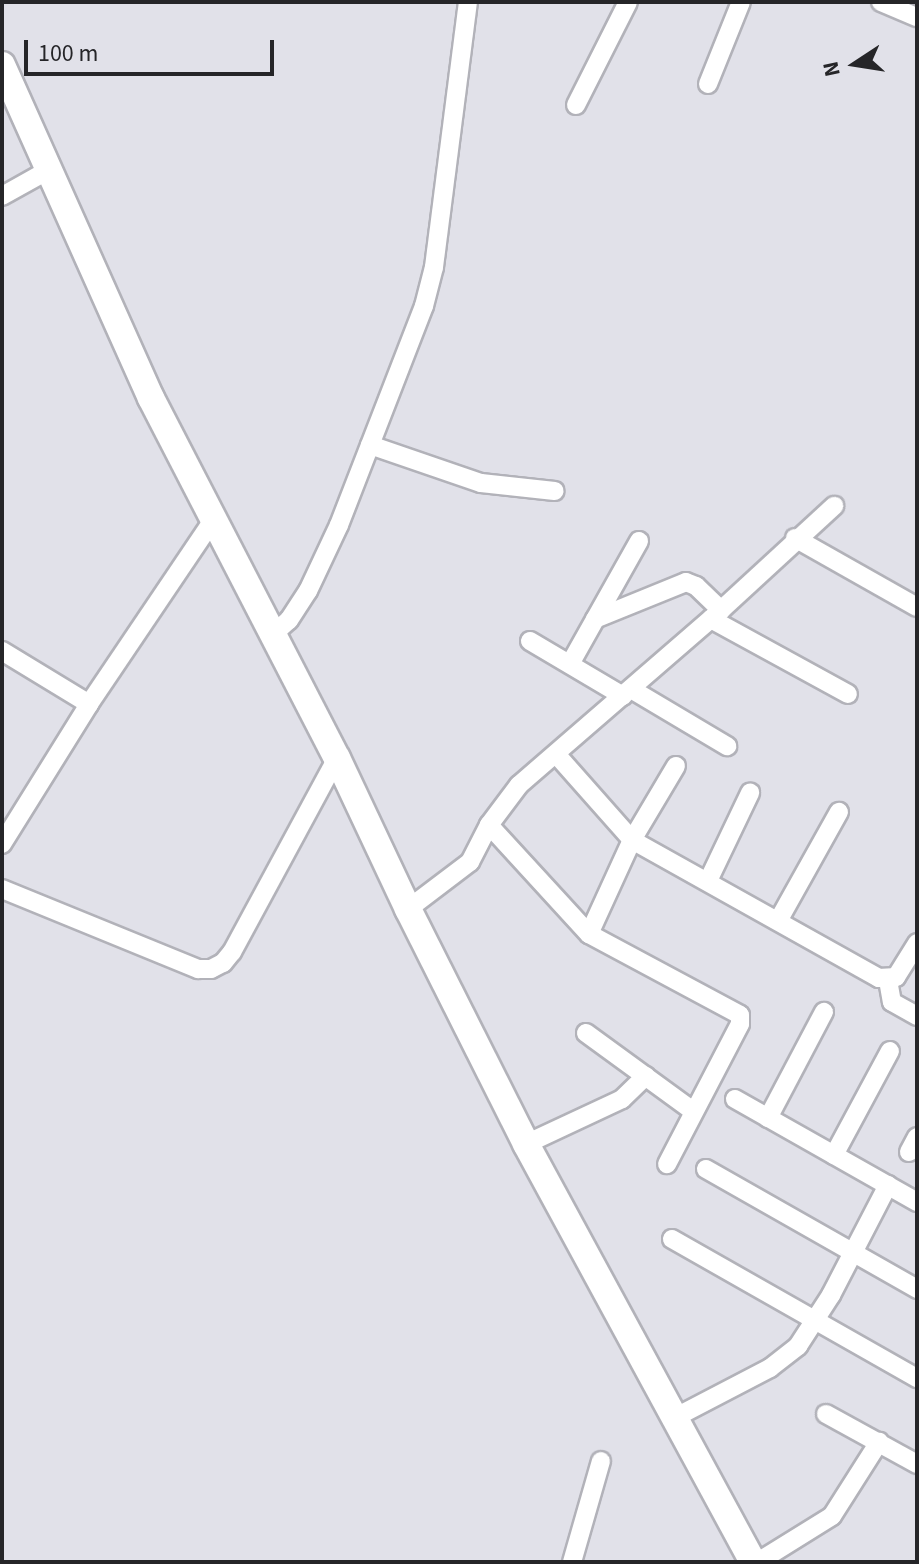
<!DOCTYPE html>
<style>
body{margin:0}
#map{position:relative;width:919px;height:1564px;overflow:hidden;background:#e1e1e9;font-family:"Source Sans 3",sans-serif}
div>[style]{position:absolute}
.roads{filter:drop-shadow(2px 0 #b2b2b9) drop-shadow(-2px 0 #b2b2b9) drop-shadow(0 2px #b2b2b9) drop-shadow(0 -2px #b2b2b9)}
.street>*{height:18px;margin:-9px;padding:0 9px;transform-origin:9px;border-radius:9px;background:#fff}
.secondary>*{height:26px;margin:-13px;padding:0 13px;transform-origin:13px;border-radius:13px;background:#fff}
span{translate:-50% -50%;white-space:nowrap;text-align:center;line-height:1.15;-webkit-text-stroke:8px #e1e1e9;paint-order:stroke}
.frame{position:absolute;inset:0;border:4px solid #252528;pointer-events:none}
.north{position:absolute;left:815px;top:24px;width:80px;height:80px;-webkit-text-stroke:6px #e1e1e9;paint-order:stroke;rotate:258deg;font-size:22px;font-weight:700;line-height:32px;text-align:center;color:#252528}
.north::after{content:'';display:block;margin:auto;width:28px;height:36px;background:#252528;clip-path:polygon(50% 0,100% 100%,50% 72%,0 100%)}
.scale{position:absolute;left:24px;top:40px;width:250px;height:36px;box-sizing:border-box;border:4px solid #252528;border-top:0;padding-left:10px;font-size:24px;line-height:28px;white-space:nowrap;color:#252528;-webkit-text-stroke:6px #e1e1e9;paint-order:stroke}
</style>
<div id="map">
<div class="roads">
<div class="street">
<i style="left:881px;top:2px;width:39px;rotate:23deg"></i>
<i style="left:708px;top:84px;width:88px;rotate:-68.1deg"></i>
<i style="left:576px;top:105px;width:115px;rotate:-63.2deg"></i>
<i style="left:2px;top:196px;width:51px;rotate:-29.1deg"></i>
<i style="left:370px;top:445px;width:117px;rotate:18.9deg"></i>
<i style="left:481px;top:483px;width:74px;rotate:6.2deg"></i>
<i style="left:795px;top:538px;width:140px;rotate:29.5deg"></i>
<i style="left:595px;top:619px;width:98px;rotate:-22.1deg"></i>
<i style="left:686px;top:582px;width:11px;rotate:22deg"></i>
<i style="left:696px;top:586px;width:35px;rotate:44deg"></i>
<i style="left:711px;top:619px;width:156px;rotate:28.7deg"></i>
<i style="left:271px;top:636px;width:24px;rotate:-42deg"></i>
<i style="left:289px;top:620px;width:35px;rotate:-57deg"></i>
<i style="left:308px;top:591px;width:73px;rotate:-64.8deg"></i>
<i style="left:339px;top:525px;width:235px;rotate:-68.8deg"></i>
<i style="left:424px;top:306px;width:40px;rotate:-75.6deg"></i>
<i style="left:434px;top:267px;width:267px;rotate:-82.7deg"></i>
<i style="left:530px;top:641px;width:108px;rotate:30.6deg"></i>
<i style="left:2px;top:651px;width:102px;rotate:31.3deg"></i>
<i style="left:570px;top:664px;width:141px;rotate:-60.7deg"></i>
<i style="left:631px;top:689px;width:112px;rotate:30.7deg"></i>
<i style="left:556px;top:754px;width:115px;rotate:48.5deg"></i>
<i style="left:632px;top:840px;width:283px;rotate:29.2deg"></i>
<i style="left:879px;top:978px;width:17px;rotate:-3deg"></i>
<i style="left:896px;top:977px;width:40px;rotate:-58deg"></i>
<i style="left:489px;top:825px;width:148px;rotate:47.5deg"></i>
<i style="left:589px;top:934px;width:171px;rotate:28.2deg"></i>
<i style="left:740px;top:1015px;width:9px;rotate:90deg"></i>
<i style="left:740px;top:1024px;width:158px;rotate:117.5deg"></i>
<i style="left:2px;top:844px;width:165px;rotate:-58.1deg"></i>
<i style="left:89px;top:704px;width:222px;rotate:-56deg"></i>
<i style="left:708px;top:881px;width:98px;rotate:-64.5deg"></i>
<i style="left:2px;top:889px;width:212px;rotate:22.2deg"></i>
<i style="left:198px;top:969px;width:13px"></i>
<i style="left:211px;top:969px;width:13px;rotate:-27deg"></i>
<i style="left:223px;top:963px;width:14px;rotate:-51deg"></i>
<i style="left:232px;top:952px;width:221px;rotate:-61.6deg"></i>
<i style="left:408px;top:909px;width:78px;rotate:-37.2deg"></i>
<i style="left:470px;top:862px;width:42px;rotate:-62.8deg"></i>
<i style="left:489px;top:825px;width:50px;rotate:-53.1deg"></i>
<i style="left:519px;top:785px;width:267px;rotate:-40.9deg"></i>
<i style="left:721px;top:610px;width:154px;rotate:-42.6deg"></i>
<i style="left:778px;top:921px;width:125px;rotate:-60.8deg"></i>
<i style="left:589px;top:934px;width:103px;rotate:-65.4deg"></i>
<i style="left:632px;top:840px;width:86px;rotate:-59.3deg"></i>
<i style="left:888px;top:980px;width:22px;rotate:80deg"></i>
<i style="left:892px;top:1002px;width:29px;rotate:29deg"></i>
<i style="left:586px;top:1033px;width:132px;rotate:36.1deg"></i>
<i style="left:735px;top:1099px;width:209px;rotate:29.5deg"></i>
<i style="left:768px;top:1118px;width:120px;rotate:-62.2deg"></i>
<i style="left:526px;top:1144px;width:106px;rotate:-25.1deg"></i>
<i style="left:622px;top:1099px;width:33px;rotate:-44deg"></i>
<i style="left:909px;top:1152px;width:17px;rotate:-62deg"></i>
<i style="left:834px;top:1155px;width:118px;rotate:-61.7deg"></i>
<i style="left:706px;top:1169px;width:243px;rotate:29.6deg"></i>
<i style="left:672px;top:1239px;width:282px;rotate:29.6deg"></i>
<i style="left:826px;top:1414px;width:104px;rotate:28.8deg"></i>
<i style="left:676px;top:1417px;width:106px;rotate:-27.5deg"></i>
<i style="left:770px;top:1368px;width:36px;rotate:-38deg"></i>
<i style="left:798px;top:1346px;width:61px;rotate:-57.1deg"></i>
<i style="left:831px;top:1295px;width:124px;rotate:-62.6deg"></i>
<i style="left:572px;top:1562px;width:105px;rotate:-74deg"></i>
<i style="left:758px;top:1562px;width:87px;rotate:-31.9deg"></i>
<i style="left:832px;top:1516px;width:88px;rotate:-57.6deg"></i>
</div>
<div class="secondary">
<i style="left:2px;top:65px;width:365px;rotate:65.9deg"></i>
<i style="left:151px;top:398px;width:405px;rotate:62.7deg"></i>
<i style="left:337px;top:758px;width:167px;rotate:64.8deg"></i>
<i style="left:408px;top:909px;width:263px;rotate:63.3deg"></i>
<i style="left:526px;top:1144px;width:476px;rotate:61.5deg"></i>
</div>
</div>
<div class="frame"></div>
<div class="north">N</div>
<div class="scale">100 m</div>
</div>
